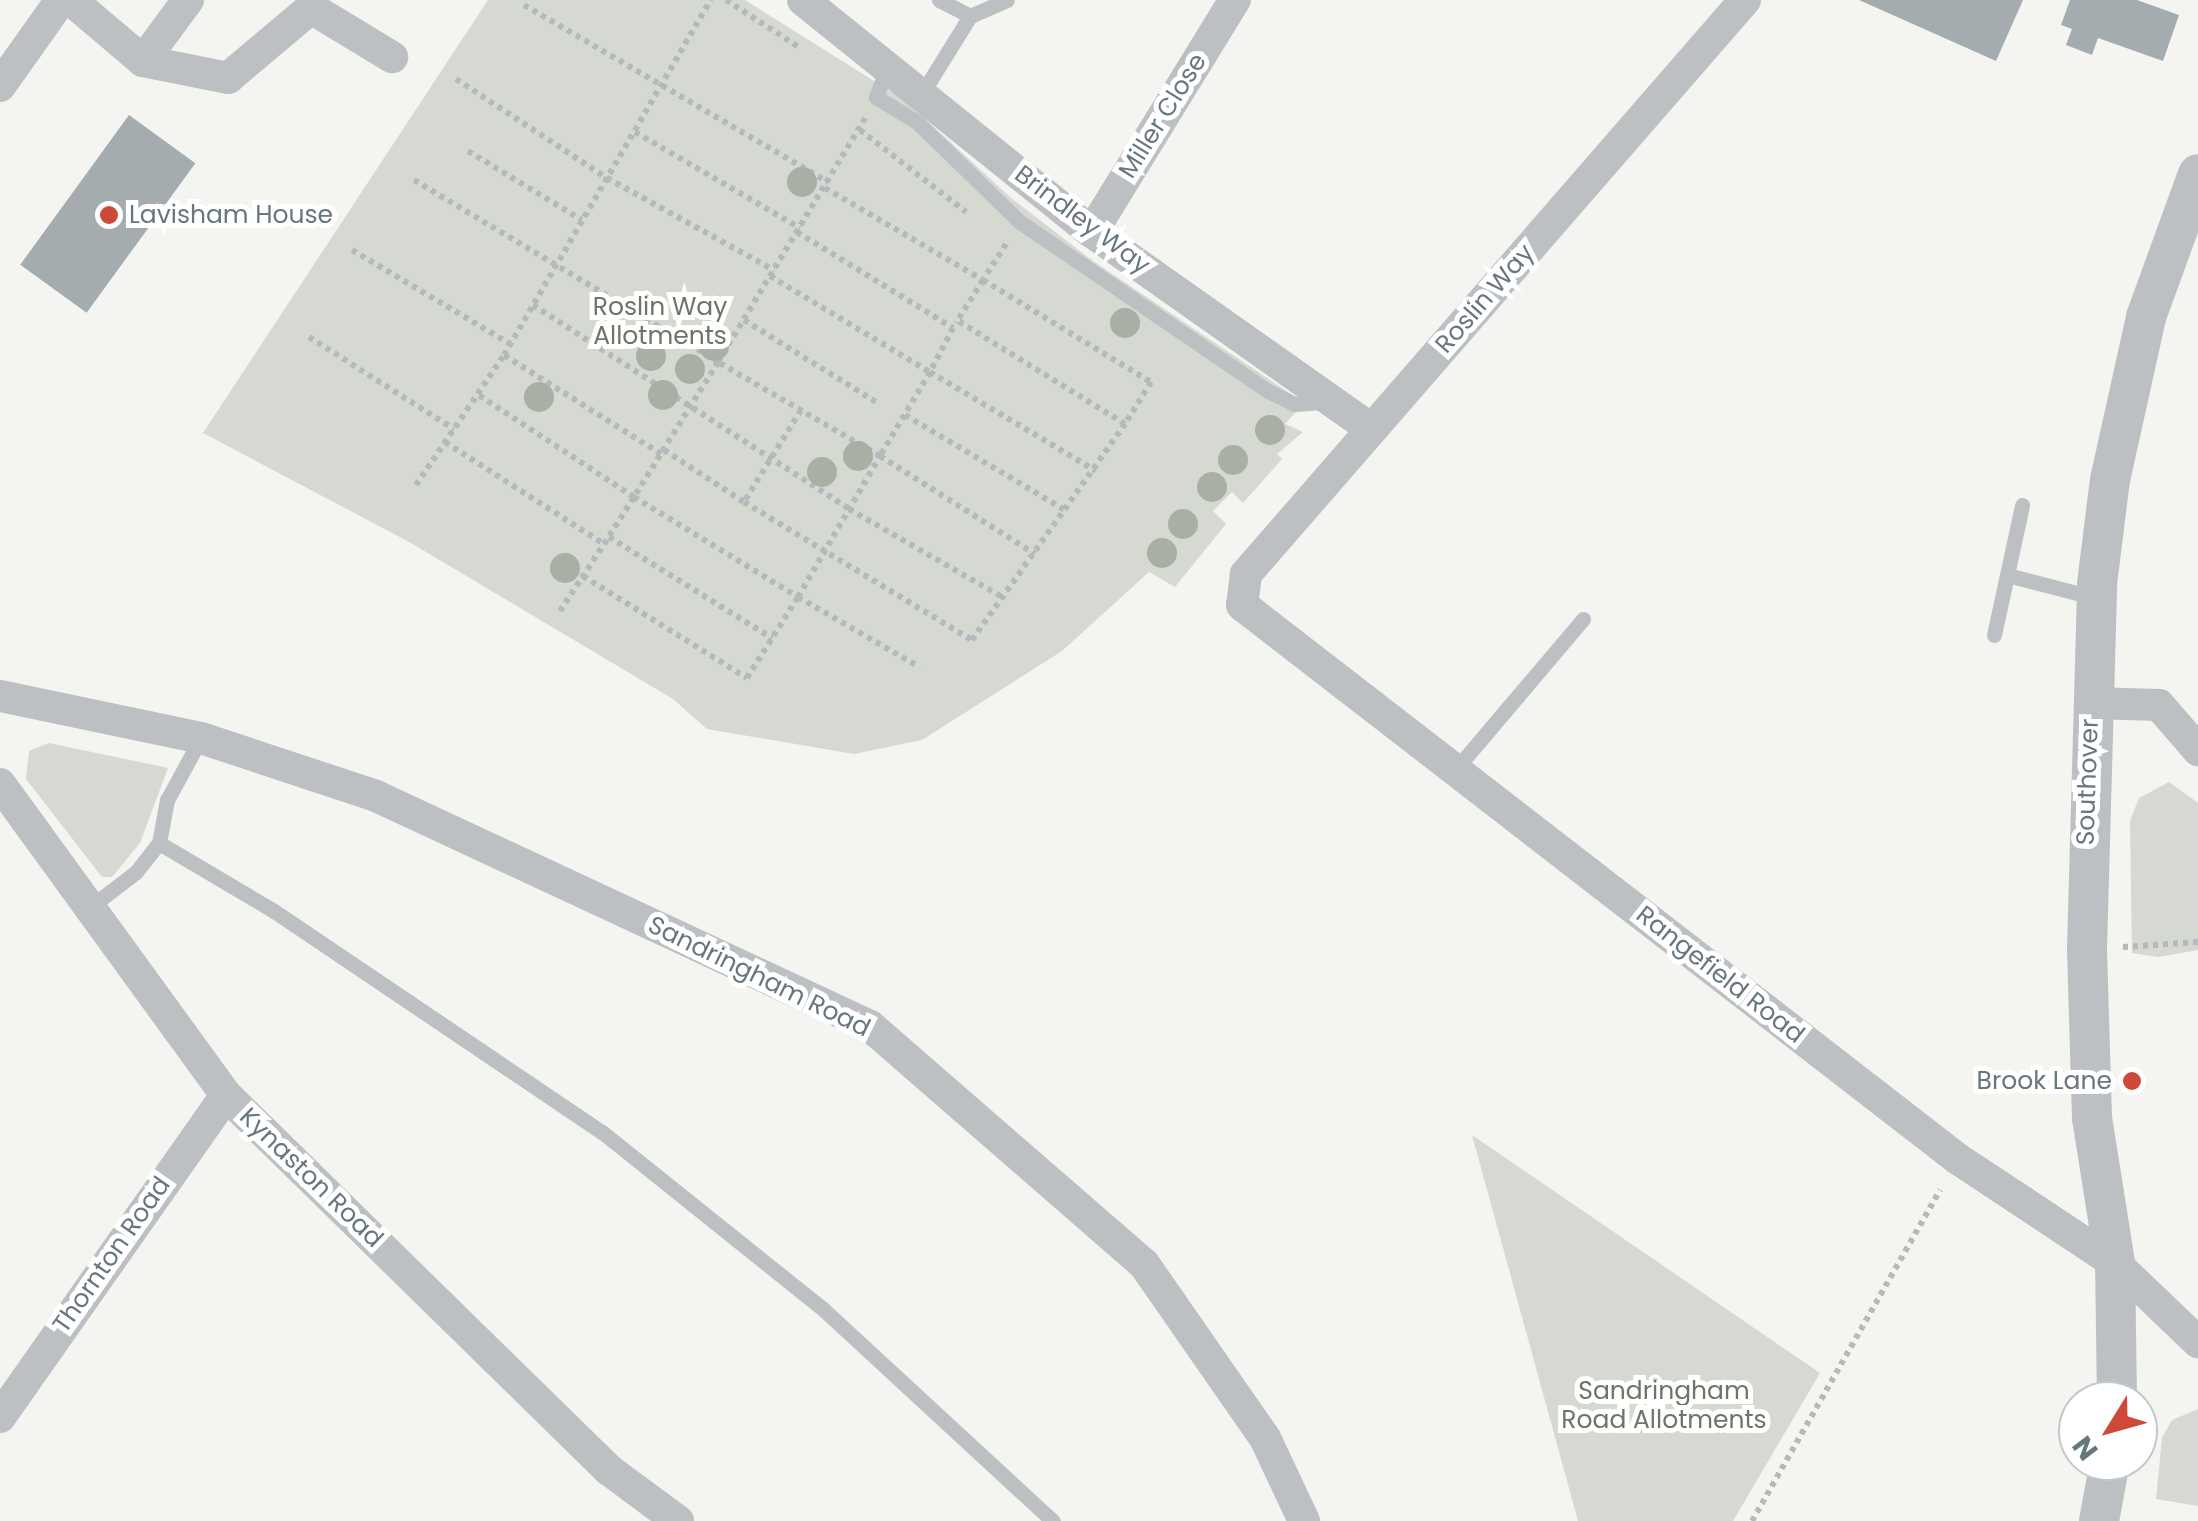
<!DOCTYPE html>
<style>
body{margin:0}
#map{position:relative;width:2198px;height:1521px;overflow:hidden;background:#f4f4f1;font-family:Poppins,sans-serif}
div>[style]{position:absolute}
.green>*{inset:0;background:#d5d9d1}
.building>*{inset:0;background:#a4acb0;transform-origin:0 0}
.path>*{height:6px;margin-top:-3px;transform-origin:0;background:repeating-linear-gradient(90deg,#b6b9bb 0 5px,transparent 0 10px)}
.service>*{height:15px;margin:-7.5px;padding:0 7.5px;transform-origin:7.5px;border-radius:7.5px;background:#bcc0c3}
.minor>*{height:32px;margin:-16px;padding:0 16px;transform-origin:16px;border-radius:16px;background:#bcc0c3}
.tertiary>*{height:40px;margin:-20px;padding:0 20px;transform-origin:20px;border-radius:20px;background:#bcc0c3}
.trees>*{width:30px;height:30px;margin:-15px;border-radius:50%;background:#a9afa4}
.dots>*{width:28px;height:28px;translate:-50% -50%;box-sizing:border-box;border:5px solid #fff;border-radius:50%}
span{translate:-50% -50%;white-space:nowrap;text-align:center;line-height:1.15;-webkit-text-stroke:10px #fff;paint-order:stroke}
.street-label{font-size:25px;color:#67777f}
.poi-label{font-size:25px;color:#67777f}
.left{translate:0 -50%;text-align:left}
.right{translate:-100% -50%;text-align:right}
.park-label{font-size:25px;color:#6b7765}
.north{position:absolute;left:2058px;top:1381px;width:100px;height:100px;box-sizing:border-box;background:#fff;border:2px solid #c2c9cc;border-radius:50%;rotate:233deg;font-size:28px;font-weight:700;line-height:40px;text-align:center;color:#67777f}
.north::after{content:'';display:block;margin:auto;width:35px;height:45px;background:#ce4938;clip-path:polygon(50% 0,100% 100%,50% 72%,0 100%)}
</style>
<div id="map">
<div class="green">
<i style="clip-path:polygon(488px 0,745px 0,906px 101px,1011px 198px,1093px 261px,1294px 396px,1295px 413px,1285px 424px,1303px 432px,1277px 454px,1282px 459px,1243px 503px,1232px 492px,1213px 511px,1226px 524px,1175px 587px,1149px 572px,1062px 651px,922px 740px,854px 754px,707px 729px,673px 699px,411px 543px,203px 433px)"></i>
<i style="clip-path:polygon(49px 743px,168px 768px,140px 843px,112px 877px,102px 877px,26px 779px,29px 751px)"></i>
<i style="clip-path:polygon(2169px 782px,2198px 803px,2198px 950px,2158px 957px,2132px 953px,2130px 821px,2139px 798px)"></i>
<i style="clip-path:polygon(1472px 1135px,1820px 1373px,1733px 1521px,1578px 1521px)"></i>
<i style="clip-path:polygon(2198px 1409px,2198px 1506px,2156px 1499px,2162px 1438px,2172px 1420px)"></i>
</div>
<div class="building">
<i style="clip-path:polygon(1859px 0,2023px 0,1996px 61px)"></i>
<i style="clip-path:polygon(2070px 0,2137px 0,2179px 15px,2163px 61px,2098px 38px,2092px 55px,2066px 45px,2072px 29px,2061px 25px)"></i>
<i style="left:129px;top:115px;width:82px;height:185px;rotate:36deg"></i>
</div>
<div class="path">
<i style="left:726px;top:0;width:85px;rotate:32.9deg"></i>
<i style="left:524px;top:5px;width:352px;rotate:30.2deg"></i>
<i style="left:456px;top:79px;width:181px;rotate:33.3deg"></i>
<i style="left:607px;top:178px;width:191px;rotate:28.9deg"></i>
<i style="left:860px;top:130px;width:134px;rotate:37.7deg"></i>
<i style="left:635px;top:132px;width:191px;rotate:30.2deg"></i>
<i style="left:468px;top:151px;width:133px;rotate:31.2deg"></i>
<i style="left:414px;top:180px;width:354px;rotate:30.9deg"></i>
<i style="left:718px;top:362px;width:159px;rotate:121.9deg"></i>
<i style="left:634px;top:497px;width:192px;rotate:31.4deg"></i>
<i style="left:798px;top:597px;width:163px;rotate:-59.8deg"></i>
<i style="left:880px;top:456px;width:187px;rotate:-149.9deg"></i>
<i style="left:718px;top:362px;width:285px;rotate:-58.9deg"></i>
<i style="left:825px;top:188px;width:183px;rotate:30.2deg"></i>
<i style="left:983px;top:280px;width:51px;rotate:122.1deg"></i>
<i style="left:797px;top:232px;width:183px;rotate:31.6deg"></i>
<i style="left:953px;top:328px;width:50px;rotate:117.6deg"></i>
<i style="left:930px;top:372px;width:193px;rotate:30.8deg"></i>
<i style="left:1006px;top:244px;width:43px;rotate:122.6deg"></i>
<i style="left:983px;top:280px;width:197px;rotate:31.3deg"></i>
<i style="left:1151px;top:382px;width:49px;rotate:121.8deg"></i>
<i style="left:352px;top:250px;width:184px;rotate:30.7deg"></i>
<i style="left:770px;top:276px;width:187px;rotate:31deg"></i>
<i style="left:930px;top:372px;width:98px;rotate:120.8deg"></i>
<i style="left:880px;top:456px;width:183px;rotate:32.3deg"></i>
<i style="left:533px;top:305px;width:376px;rotate:32.8deg"></i>
<i style="left:849px;top:509px;width:179px;rotate:29.9deg"></i>
<i style="left:744px;top:320px;width:155px;rotate:31.8deg"></i>
<i style="left:309px;top:337px;width:172px;rotate:32.4deg"></i>
<i style="left:801px;top:410px;width:108px;rotate:121.8deg"></i>
<i style="left:744px;top:502px;width:267px;rotate:31.2deg"></i>
<i style="left:972px;top:640px;width:265px;rotate:-54.7deg"></i>
<i style="left:1125px;top:424px;width:196px;rotate:-148.3deg"></i>
<i style="left:905px;top:415px;width:188px;rotate:30.7deg"></i>
<i style="left:445px;top:442px;width:189px;rotate:32.7deg"></i>
<i style="left:604px;top:544px;width:56px;rotate:-57.4deg"></i>
<i style="left:634px;top:497px;width:188px;rotate:-146.7deg"></i>
<i style="left:664px;top:450px;width:95px;rotate:33deg"></i>
<i style="left:661px;top:454px;width:186px;rotate:-147.8deg"></i>
<i style="left:504px;top:355px;width:411px;rotate:-59.8deg"></i>
<i style="left:416px;top:485px;width:157px;rotate:-55.9deg"></i>
<i style="left:609px;top:537px;width:192px;rotate:31.8deg"></i>
<i style="left:583px;top:576px;width:193px;rotate:31.9deg"></i>
<i style="left:747px;top:678px;width:96px;rotate:-57.8deg"></i>
<i style="left:798px;top:597px;width:140px;rotate:30deg"></i>
<i style="left:560px;top:611px;width:80px;rotate:-56.7deg"></i>
<i style="left:2123px;top:947px;width:75px;rotate:-3.8deg"></i>
<i style="left:1752px;top:1521px;width:381px;rotate:-60.4deg"></i>
</div>
<div class="service">
<i style="left:939px;top:0;width:35px;rotate:27deg"></i>
<i style="left:887px;top:67px;width:32px;rotate:110deg"></i>
<i style="left:876px;top:97px;width:48px;rotate:31.4deg"></i>
<i style="left:917px;top:122px;width:144px;rotate:44.2deg"></i>
<i style="left:1020px;top:222px;width:300px;rotate:34.3deg"></i>
<i style="left:1268px;top:391px;width:30px;rotate:26deg"></i>
<i style="left:1295px;top:404px;width:31px;rotate:-4deg"></i>
<i style="left:921px;top:95px;width:93px;rotate:-58.2deg"></i>
<i style="left:970px;top:16px;width:40px;rotate:-23.4deg"></i>
<i style="left:2007px;top:575px;width:88px;rotate:14.5deg"></i>
<i style="left:1994px;top:635px;width:133px;rotate:-77.8deg"></i>
<i style="left:1455px;top:770px;width:198px;rotate:-49.7deg"></i>
<i style="left:159px;top:843px;width:134px;rotate:30.6deg"></i>
<i style="left:274px;top:911px;width:396px;rotate:34deg"></i>
<i style="left:602px;top:1132px;width:283px;rotate:38.7deg"></i>
<i style="left:823px;top:1309px;width:313px;rotate:42.7deg"></i>
<i style="left:89px;top:908px;width:59px;rotate:-37.5deg"></i>
<i style="left:136px;top:872px;width:37px;rotate:-52deg"></i>
<i style="left:159px;top:843px;width:44px;rotate:-79.5deg"></i>
<i style="left:167px;top:800px;width:71px;rotate:-61.3deg"></i>
</div>
<div class="minor">
<i style="left:71px;top:0;width:94px;rotate:40.3deg"></i>
<i style="left:143px;top:61px;width:76px;rotate:-53.6deg"></i>
<i style="left:803px;top:0;width:371px;rotate:38.8deg"></i>
<i style="left:1092px;top:232px;width:340px;rotate:35.2deg"></i>
<i style="left:1745px;top:0;width:761px;rotate:131deg"></i>
<i style="left:1246px;top:574px;width:31px;rotate:97deg"></i>
<i style="left:1242px;top:605px;width:905px;rotate:37.73deg"></i>
<i style="left:1958px;top:1159px;width:188px;rotate:33.5deg"></i>
<i style="left:2115px;top:1263px;width:115px;rotate:43.6deg"></i>
<i style="left:143px;top:61px;width:87px;rotate:11.3deg"></i>
<i style="left:228px;top:78px;width:109px;rotate:-40.1deg"></i>
<i style="left:311px;top:8px;width:95px;rotate:31.2deg"></i>
<i style="left:0;top:86px;width:105px;rotate:-54.7deg"></i>
<i style="left:1092px;top:232px;width:273px;rotate:-58.4deg"></i>
<i style="left:0;top:696px;width:205px;rotate:11.8deg"></i>
<i style="left:201px;top:738px;width:184px;rotate:18.3deg"></i>
<i style="left:376px;top:796px;width:545px;rotate:24.97deg"></i>
<i style="left:870px;top:1026px;width:363px;rotate:41deg"></i>
<i style="left:1144px;top:1264px;width:212px;rotate:55.2deg"></i>
<i style="left:1265px;top:1438px;width:92px;rotate:64.8deg"></i>
<i style="left:2091px;top:703px;width:68px;rotate:1.7deg"></i>
<i style="left:2159px;top:705px;width:60px;rotate:49.1deg"></i>
<i style="left:0;top:784px;width:384px;rotate:54deg"></i>
<i style="left:226px;top:1095px;width:536px;rotate:44.4deg"></i>
<i style="left:609px;top:1470px;width:86px;rotate:36.5deg"></i>
<i style="left:0;top:1417px;width:393px;rotate:-54.9deg"></i>
</div>
<div class="tertiary">
<i style="left:2117px;top:1401px;width:138px;rotate:-90.8deg"></i>
<i style="left:2115px;top:1263px;width:147px;rotate:-99deg"></i>
<i style="left:2092px;top:1118px;width:169px;rotate:-91.7deg"></i>
<i style="left:2087px;top:949px;width:365px;rotate:-88.4deg"></i>
<i style="left:2097px;top:584px;width:105px;rotate:-82.9deg"></i>
<i style="left:2110px;top:480px;width:167px;rotate:-77.5deg"></i>
<i style="left:2146px;top:317px;width:152px;rotate:-70deg"></i>
<i style="left:2099px;top:1521px;width:61px;rotate:-79.6deg"></i>
</div>
<div class="trees">
<i style="left:802px;top:182px"></i>
<i style="left:1125px;top:323px"></i>
<i style="left:714px;top:346px"></i>
<i style="left:651px;top:356px"></i>
<i style="left:690px;top:369px"></i>
<i style="left:663px;top:395px"></i>
<i style="left:539px;top:397px"></i>
<i style="left:1270px;top:430px"></i>
<i style="left:858px;top:456px"></i>
<i style="left:1233px;top:460px"></i>
<i style="left:822px;top:472px"></i>
<i style="left:1212px;top:487px"></i>
<i style="left:1183px;top:524px"></i>
<i style="left:1162px;top:553px"></i>
<i style="left:565px;top:568px"></i>
</div>
<div class="dots">
<i style="left:109px;top:215px;background:#ce4938"></i>
<i style="left:2132px;top:1081px;background:#ce4938"></i>
</div>
<div class="street-label">
<span style="left:1163px;top:116px;rotate:-58deg">Miller Close</span>
<span style="left:1082px;top:220px;rotate:37deg">Brindley Way</span>
<span style="left:1485px;top:299px;rotate:-49deg">Roslin Way</span>
<span style="left:2088px;top:782px;rotate:-88deg">Southover</span>
<span style="left:1720px;top:975px;rotate:38deg">Rangefield Road</span>
<span style="left:759px;top:977px;rotate:26deg">Sandringham Road</span>
<span style="left:311px;top:1178px;rotate:44deg">Kynaston Road</span>
<span style="left:112px;top:1255px;rotate:-55deg">Thornton Road</span>
</div>
<div class="poi-label">
<span class="left" style="left:129px;top:215px">Lavisham House</span>
<span class="right" style="left:2112px;top:1081px">Brook Lane</span>
</div>
<div class="park-label">
<span style="left:660px;top:322px">Roslin Way<br>Allotments</span>
<span style="left:1664px;top:1406px">Sandringham<br>Road Allotments</span>
</div>
<div class="north">N</div>
</div>
